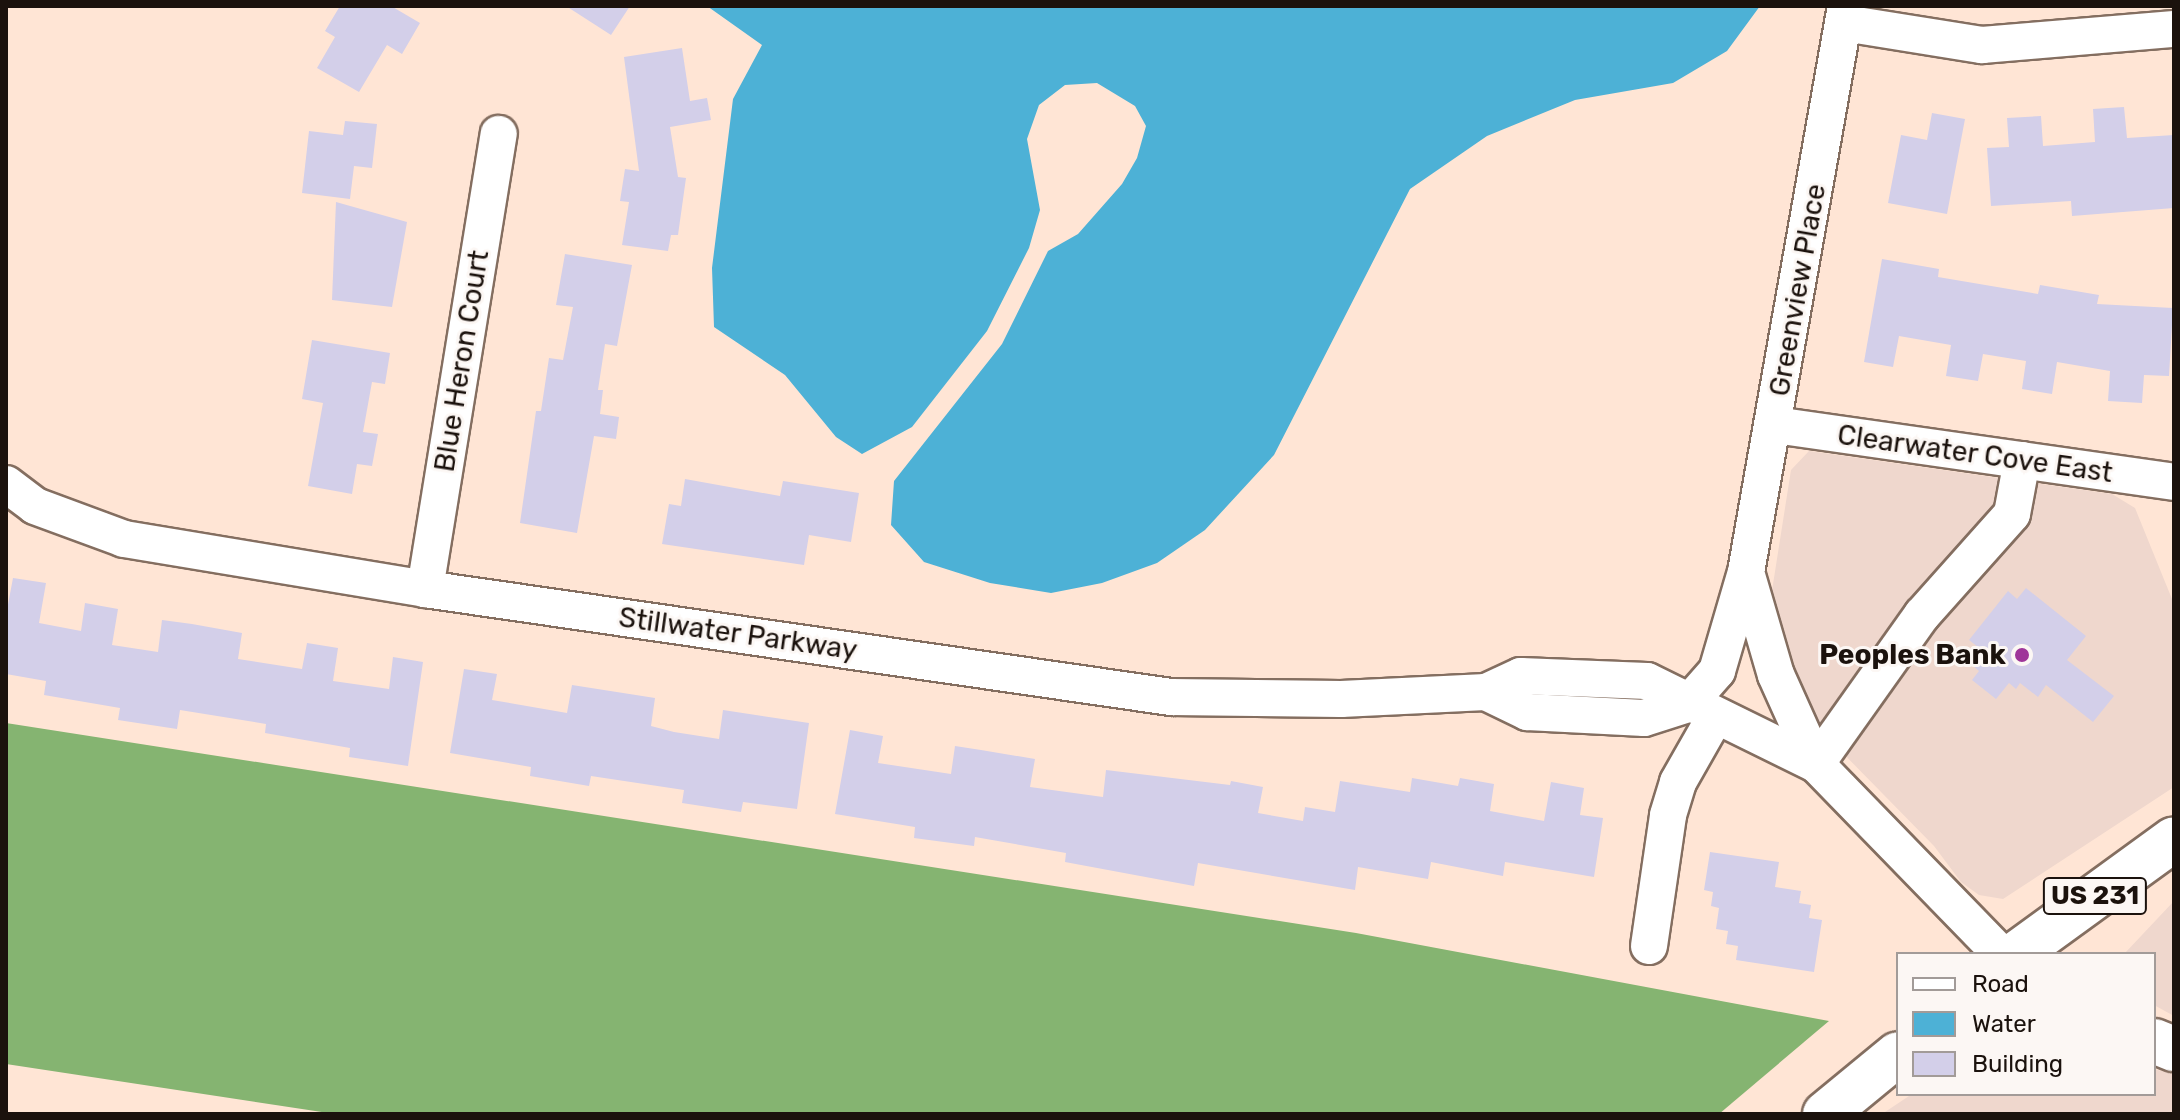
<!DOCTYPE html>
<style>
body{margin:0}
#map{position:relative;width:2180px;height:1120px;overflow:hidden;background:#ffe5d5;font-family:Rubik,sans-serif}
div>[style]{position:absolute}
.commercial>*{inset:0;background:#efd7cd}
.forest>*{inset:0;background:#85b471}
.water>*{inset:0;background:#4db1d6}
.building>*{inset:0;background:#d3cfe9}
.roads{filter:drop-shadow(2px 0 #846e60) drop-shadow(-2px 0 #846e60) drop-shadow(0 2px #846e60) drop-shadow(0 -2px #846e60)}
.minor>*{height:36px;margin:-18px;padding:0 18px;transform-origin:18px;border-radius:18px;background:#fff}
.major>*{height:44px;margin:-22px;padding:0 22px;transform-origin:22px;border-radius:22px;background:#fff}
.dots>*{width:22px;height:22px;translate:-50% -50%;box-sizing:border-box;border:4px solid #fcf7f4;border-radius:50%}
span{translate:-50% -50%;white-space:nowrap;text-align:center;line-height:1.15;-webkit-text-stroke:6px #fcf7f4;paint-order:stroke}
.shield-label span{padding:2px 6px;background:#fcf7f4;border:2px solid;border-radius:6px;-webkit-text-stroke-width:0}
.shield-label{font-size:26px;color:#1b120d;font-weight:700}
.street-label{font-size:28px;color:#1b120d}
.poi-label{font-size:28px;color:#1b120d;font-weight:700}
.right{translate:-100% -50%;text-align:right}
.frame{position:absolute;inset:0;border:8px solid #1b120d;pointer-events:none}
.legend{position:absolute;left:1896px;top:952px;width:260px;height:144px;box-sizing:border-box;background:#fcf7f4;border:2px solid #a29b98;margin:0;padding:10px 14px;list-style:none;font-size:24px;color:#1b120d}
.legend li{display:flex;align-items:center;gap:16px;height:40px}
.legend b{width:40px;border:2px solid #a29b98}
</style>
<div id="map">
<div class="commercial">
<i style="clip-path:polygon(1809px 451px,2112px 494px,2135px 508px,2174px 604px,2174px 787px,2003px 899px,1979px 895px,1961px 882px,1934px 846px,1831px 741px,1793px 688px,1771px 597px,1791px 470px)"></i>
<i style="clip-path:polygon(2174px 901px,2174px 1016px,2154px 1005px,2154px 954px,2125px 953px)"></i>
<i style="clip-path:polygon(2154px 1069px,2174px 1074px,2174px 1114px,1882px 1114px,1912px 1094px,2154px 1094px)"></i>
</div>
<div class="forest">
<i style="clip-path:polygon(6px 723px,1356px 933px,1829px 1021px,1719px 1114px,335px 1114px,6px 1064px)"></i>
</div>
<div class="water">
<i style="clip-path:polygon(707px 6px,1760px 6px,1727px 51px,1673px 83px,1575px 100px,1487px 136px,1410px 189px,1274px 455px,1205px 530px,1157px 563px,1102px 583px,1051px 593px,990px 583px,924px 562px,891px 525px,894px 481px,1002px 344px,1048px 251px,1078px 234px,1122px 184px,1137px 158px,1146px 126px,1135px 106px,1097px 83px,1065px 85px,1039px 105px,1027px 139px,1040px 210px,1029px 248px,987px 331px,912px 427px,862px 454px,836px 437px,785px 375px,714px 327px,712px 268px,733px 99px,762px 45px)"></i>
</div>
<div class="building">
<i style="clip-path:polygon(340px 6px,391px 6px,420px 23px,402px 54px,387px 45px,359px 92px,317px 68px,335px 37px,325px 31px)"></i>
<i style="clip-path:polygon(566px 6px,630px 6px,611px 35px)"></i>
<i style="clip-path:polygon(682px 48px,690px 101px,707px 98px,711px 120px,670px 127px,678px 177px,686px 178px,678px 235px,671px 235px,668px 251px,622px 245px,629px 202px,620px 201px,625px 169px,639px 171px,624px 57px)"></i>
<i style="clip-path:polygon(2124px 107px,2127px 138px,2174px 135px,2174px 208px,2072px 216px,2071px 201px,1991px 206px,1987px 148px,2009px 147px,2007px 118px,2041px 116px,2043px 146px,2095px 142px,2093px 109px)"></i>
<i style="clip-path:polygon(1932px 113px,1965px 119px,1947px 214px,1888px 203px,1901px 135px,1927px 140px)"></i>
<i style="clip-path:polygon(345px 121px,377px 124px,372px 168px,354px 166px,350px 199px,302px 193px,309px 131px,343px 135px)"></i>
<i style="clip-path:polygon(336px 202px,407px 222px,392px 307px,332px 300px)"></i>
<i style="clip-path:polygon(565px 254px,632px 265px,617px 346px,605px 344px,598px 390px,603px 390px,600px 414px,619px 417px,616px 439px,594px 436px,577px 533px,520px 523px,536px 411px,541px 411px,549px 358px,563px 360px,573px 307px,556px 305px)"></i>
<i style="clip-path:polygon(1882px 259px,1939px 269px,1938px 277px,2038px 294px,2040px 285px,2099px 295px,2097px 304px,2173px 308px,2169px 376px,2144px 375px,2142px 403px,2108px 401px,2110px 371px,2057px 362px,2052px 394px,2022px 389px,2026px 361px,1983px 354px,1978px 381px,1946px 376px,1951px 345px,1899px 336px,1893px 367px,1864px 362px)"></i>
<i style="clip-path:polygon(312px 340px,390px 353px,385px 384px,372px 382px,363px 432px,378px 434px,372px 466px,357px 464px,352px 494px,308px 486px,323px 403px,302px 399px)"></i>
<i style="clip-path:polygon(685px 479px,780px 496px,783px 481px,859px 493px,851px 542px,809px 535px,804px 565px,662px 544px,669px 504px,681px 506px)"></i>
<i style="clip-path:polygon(13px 578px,46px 583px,39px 623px,81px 631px,85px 603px,118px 609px,112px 645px,158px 652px,162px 620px,192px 624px,242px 633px,238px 659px,302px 669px,307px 643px,338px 648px,333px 681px,389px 689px,393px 657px,423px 662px,408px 766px,349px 757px,350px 748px,265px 733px,266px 724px,180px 710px,177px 729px,118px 720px,120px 708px,44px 695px,46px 681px,6px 674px,6px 615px)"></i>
<i style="clip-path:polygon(2026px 588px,2086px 636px,2067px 660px,2114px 696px,2093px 722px,2046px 685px,2038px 697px,2020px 683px,2016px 689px,2009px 683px,1996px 699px,1972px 680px,1979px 671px,1967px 661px,1978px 647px,1969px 640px,2008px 591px,2017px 599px)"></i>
<i style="clip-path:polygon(464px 669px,497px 674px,492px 700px,567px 713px,572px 685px,655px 698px,651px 726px,674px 732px,719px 739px,723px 710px,809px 723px,797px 809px,743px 802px,741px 812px,682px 803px,684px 790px,591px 776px,589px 786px,530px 776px,531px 767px,450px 753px)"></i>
<i style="clip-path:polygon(850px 730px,883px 736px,878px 763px,951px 774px,955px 746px,981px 750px,1035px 759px,1030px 787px,1103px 797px,1106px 770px,1230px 785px,1231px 781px,1263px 787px,1258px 813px,1303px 821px,1305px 807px,1335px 812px,1340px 781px,1410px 792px,1412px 778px,1458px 786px,1460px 778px,1494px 784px,1490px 811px,1544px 821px,1551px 782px,1584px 788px,1580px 815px,1603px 818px,1594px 877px,1505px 862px,1503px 876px,1431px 862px,1428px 879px,1358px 867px,1355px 890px,1198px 863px,1194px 886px,1065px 862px,1066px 853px,975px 837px,974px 846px,914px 838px,915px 827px,835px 814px)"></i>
<i style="clip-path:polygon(1710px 852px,1779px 862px,1775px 887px,1801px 891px,1799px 903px,1811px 905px,1809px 918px,1822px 920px,1814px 972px,1736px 960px,1738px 946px,1726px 944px,1728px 931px,1716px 929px,1719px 908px,1711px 906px,1713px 892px,1704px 890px)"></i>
</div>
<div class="roads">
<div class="minor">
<i style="left:1844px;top:23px;width:140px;rotate:9.1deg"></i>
<i style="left:1982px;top:45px;width:193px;rotate:-4.8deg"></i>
<i style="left:1775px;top:425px;width:403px;rotate:8.1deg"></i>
<i style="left:6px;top:484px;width:36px;rotate:37deg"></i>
<i style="left:35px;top:506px;width:95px;rotate:20.3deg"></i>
<i style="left:124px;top:539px;width:305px;rotate:9.4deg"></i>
<i style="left:425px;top:589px;width:754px;rotate:8.24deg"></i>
<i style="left:1171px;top:697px;width:170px;rotate:0.7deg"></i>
<i style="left:1341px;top:699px;width:145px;rotate:-2.8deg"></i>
<i style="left:1486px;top:692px;width:38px;rotate:-25deg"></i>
<i style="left:1521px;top:676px;width:126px;rotate:2.3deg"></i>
<i style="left:1647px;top:681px;width:188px;rotate:26.2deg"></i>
<i style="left:1816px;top:764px;width:265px;rotate:45.8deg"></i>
<i style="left:1746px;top:572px;width:107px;rotate:73.8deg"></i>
<i style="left:1776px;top:675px;width:98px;rotate:65.8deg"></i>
<i style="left:425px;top:589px;width:461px;rotate:-80.8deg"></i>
<i style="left:1486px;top:692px;width:46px;rotate:26deg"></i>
<i style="left:1527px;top:712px;width:117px;rotate:2.9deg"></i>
<i style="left:1644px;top:718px;width:46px;rotate:-17.7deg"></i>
<i style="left:1688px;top:704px;width:44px;rotate:-48.7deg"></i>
<i style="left:1717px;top:671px;width:103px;rotate:-73.7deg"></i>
<i style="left:1746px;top:572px;width:575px;rotate:-79.98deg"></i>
<i style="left:1816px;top:764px;width:183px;rotate:-54.6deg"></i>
<i style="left:1922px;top:615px;width:135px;rotate:-48.3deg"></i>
<i style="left:2012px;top:514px;width:55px;rotate:-79.5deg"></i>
<i style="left:1649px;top:946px;width:132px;rotate:-81.7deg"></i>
<i style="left:1668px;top:815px;width:34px;rotate:-73deg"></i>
<i style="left:1678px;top:782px;width:75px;rotate:-60.4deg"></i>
</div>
<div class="major">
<i style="left:2016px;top:954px;width:195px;rotate:-36deg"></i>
<i style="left:2154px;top:1041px;width:22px;rotate:22deg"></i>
<i style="left:1825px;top:1114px;width:94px;rotate:-39.4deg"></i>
</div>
</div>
<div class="dots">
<i style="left:2022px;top:655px;background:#9f3699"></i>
</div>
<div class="shield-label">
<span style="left:2095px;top:896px">US 231</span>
</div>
<div class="street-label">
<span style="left:1798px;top:290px;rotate:-80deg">Greenview Place</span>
<span style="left:462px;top:361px;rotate:-81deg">Blue Heron Court</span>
<span style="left:1975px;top:454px;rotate:8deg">Clearwater Cove East</span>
<span style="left:738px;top:634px;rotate:8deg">Stillwater Parkway</span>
</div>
<div class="poi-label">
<span class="right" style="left:2006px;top:655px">Peoples Bank</span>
</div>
<div class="frame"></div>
<ul class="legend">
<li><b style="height:10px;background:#fff"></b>Road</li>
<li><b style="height:22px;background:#4db1d6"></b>Water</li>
<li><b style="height:22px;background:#d3cfe9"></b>Building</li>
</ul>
</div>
